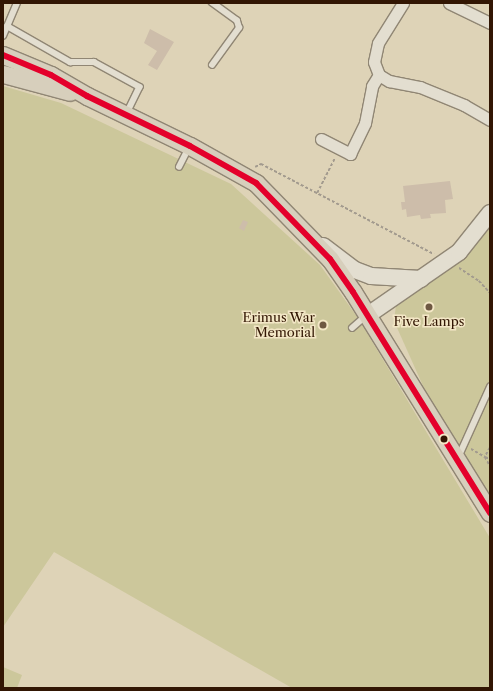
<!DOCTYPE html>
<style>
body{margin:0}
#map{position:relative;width:493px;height:691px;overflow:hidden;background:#ded3b7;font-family:"Libre Caslon Text",serif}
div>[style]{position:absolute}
.green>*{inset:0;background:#ccc79b}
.building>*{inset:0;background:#cdbdaa}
.path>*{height:1.5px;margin-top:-0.75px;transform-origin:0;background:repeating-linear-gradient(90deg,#a29a8e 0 3px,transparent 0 5px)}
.roads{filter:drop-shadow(1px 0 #908674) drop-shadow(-1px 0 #908674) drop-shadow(0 1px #908674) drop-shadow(0 -1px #908674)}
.lane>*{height:5.5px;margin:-2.75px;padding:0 2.75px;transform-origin:2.75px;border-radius:2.75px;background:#e3ded0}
.street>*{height:11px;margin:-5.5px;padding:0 5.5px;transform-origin:5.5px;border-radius:5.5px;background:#e3ded0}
.secondary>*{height:16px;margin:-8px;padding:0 8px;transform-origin:8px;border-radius:8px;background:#e3ded0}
.primary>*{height:17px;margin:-8.5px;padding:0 8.5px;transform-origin:8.5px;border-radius:8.5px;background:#d7cfbc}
.bus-1>*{height:6px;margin:-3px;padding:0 3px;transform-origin:3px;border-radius:3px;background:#e4002b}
.dots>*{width:11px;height:11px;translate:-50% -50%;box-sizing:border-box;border:2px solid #f3e7c6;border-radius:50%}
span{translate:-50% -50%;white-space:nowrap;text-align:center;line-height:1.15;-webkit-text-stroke:3px #f3e7c6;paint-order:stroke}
.poi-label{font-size:13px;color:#321603}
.right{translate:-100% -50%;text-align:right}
.frame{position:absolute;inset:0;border:4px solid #321603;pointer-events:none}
</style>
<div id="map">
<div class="green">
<i style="clip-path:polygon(3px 86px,61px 103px,231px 184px,320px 265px,358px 318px,490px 538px,490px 688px,292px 688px,54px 552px,3px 627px)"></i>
<i style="clip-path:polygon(490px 223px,490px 505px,428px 397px,394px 321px,396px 305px)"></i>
<i style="clip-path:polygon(3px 667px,22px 675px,17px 688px,3px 688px)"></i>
</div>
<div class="building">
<i style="clip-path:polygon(150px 29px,174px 42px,157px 70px,148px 65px,157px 51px,144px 43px)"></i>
<i style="clip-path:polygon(450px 181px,453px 199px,445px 200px,446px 213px,430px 214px,431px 218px,421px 219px,420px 215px,407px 217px,406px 209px,402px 210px,401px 202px,405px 202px,403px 186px)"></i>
<i style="clip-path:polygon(243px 220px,248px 222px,244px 231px,239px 228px)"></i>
</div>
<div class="path">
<i style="left:255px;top:167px;width:7px;rotate:-27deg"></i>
<i style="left:261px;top:164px;width:195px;rotate:27.5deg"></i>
<i style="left:317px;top:193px;width:39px;rotate:-63deg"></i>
<i style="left:459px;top:268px;width:24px;rotate:33deg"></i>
<i style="left:479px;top:281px;width:16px;rotate:47deg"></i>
<i style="left:490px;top:448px;width:10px;rotate:119deg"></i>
<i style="left:485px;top:457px;width:5px;rotate:22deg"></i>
<i style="left:471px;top:449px;width:16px;rotate:30deg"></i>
<i style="left:485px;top:457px;width:10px;rotate:61deg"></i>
</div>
<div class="roads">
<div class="lane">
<i style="left:7px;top:26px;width:73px;rotate:29.7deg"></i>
<i style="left:70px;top:62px;width:24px"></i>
<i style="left:94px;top:62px;width:52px;rotate:28.5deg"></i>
<i style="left:140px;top:87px;width:30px;rotate:116deg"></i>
<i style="left:3px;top:36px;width:36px;rotate:-67deg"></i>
<i style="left:212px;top:65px;width:46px;rotate:-53.9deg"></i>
<i style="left:239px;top:28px;width:7px;rotate:-106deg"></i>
<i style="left:237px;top:21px;width:31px;rotate:-144deg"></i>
<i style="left:179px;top:167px;width:22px;rotate:-63deg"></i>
<i style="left:352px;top:328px;width:18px;rotate:-41deg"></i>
<i style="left:458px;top:458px;width:78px;rotate:-65.7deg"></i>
</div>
<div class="street">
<i style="left:449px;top:3px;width:46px;rotate:26deg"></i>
<i style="left:379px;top:75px;width:12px;rotate:31deg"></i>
<i style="left:389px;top:81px;width:32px;rotate:11deg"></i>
<i style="left:420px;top:87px;width:48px;rotate:22.2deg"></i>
<i style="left:464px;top:105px;width:30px;rotate:30deg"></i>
<i style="left:321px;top:139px;width:33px;rotate:27deg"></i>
<i style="left:350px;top:154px;width:34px;rotate:-64deg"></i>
<i style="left:365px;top:123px;width:38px;rotate:-79deg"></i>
<i style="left:372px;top:86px;width:13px;rotate:-58deg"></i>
<i style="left:379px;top:75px;width:14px;rotate:-111deg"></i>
<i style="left:374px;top:62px;width:19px;rotate:-78deg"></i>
<i style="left:378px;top:43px;width:47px;rotate:-58deg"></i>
</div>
<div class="secondary">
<i style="left:323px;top:246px;width:40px;rotate:37deg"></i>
<i style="left:355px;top:270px;width:17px;rotate:21deg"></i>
<i style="left:371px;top:276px;width:50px;rotate:3.4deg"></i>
<i style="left:368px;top:315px;width:111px;rotate:-34.7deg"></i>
<i style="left:459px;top:252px;width:50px;rotate:-51.5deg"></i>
</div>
<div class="primary">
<i style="left:3px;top:55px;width:52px;rotate:22.6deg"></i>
<i style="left:51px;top:75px;width:42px;rotate:30.3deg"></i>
<i style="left:87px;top:96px;width:114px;rotate:25.9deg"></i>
<i style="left:190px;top:146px;width:76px;rotate:29.3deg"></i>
<i style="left:256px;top:183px;width:106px;rotate:45.8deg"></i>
<i style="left:330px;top:259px;width:40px;rotate:55.1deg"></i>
<i style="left:353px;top:292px;width:260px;rotate:58.2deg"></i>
<i style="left:3px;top:74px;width:69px;rotate:15deg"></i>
</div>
</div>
<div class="bus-1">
<i style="left:3px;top:55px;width:52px;rotate:22.6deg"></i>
<i style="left:51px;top:75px;width:42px;rotate:30.3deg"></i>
<i style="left:87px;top:96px;width:114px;rotate:25.9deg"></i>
<i style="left:190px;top:146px;width:76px;rotate:29.3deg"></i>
<i style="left:256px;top:183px;width:106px;rotate:45.8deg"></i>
<i style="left:330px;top:259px;width:40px;rotate:55.1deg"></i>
<i style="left:353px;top:292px;width:260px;rotate:58.2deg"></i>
</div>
<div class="dots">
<i style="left:429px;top:307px;background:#6e5842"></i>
<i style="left:323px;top:325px;background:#6e5842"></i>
<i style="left:444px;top:439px;background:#321603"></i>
</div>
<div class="poi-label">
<span class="right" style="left:315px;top:325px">Erimus War<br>Memorial</span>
<span style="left:429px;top:321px">Five Lamps</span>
</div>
<div class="frame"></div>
</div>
